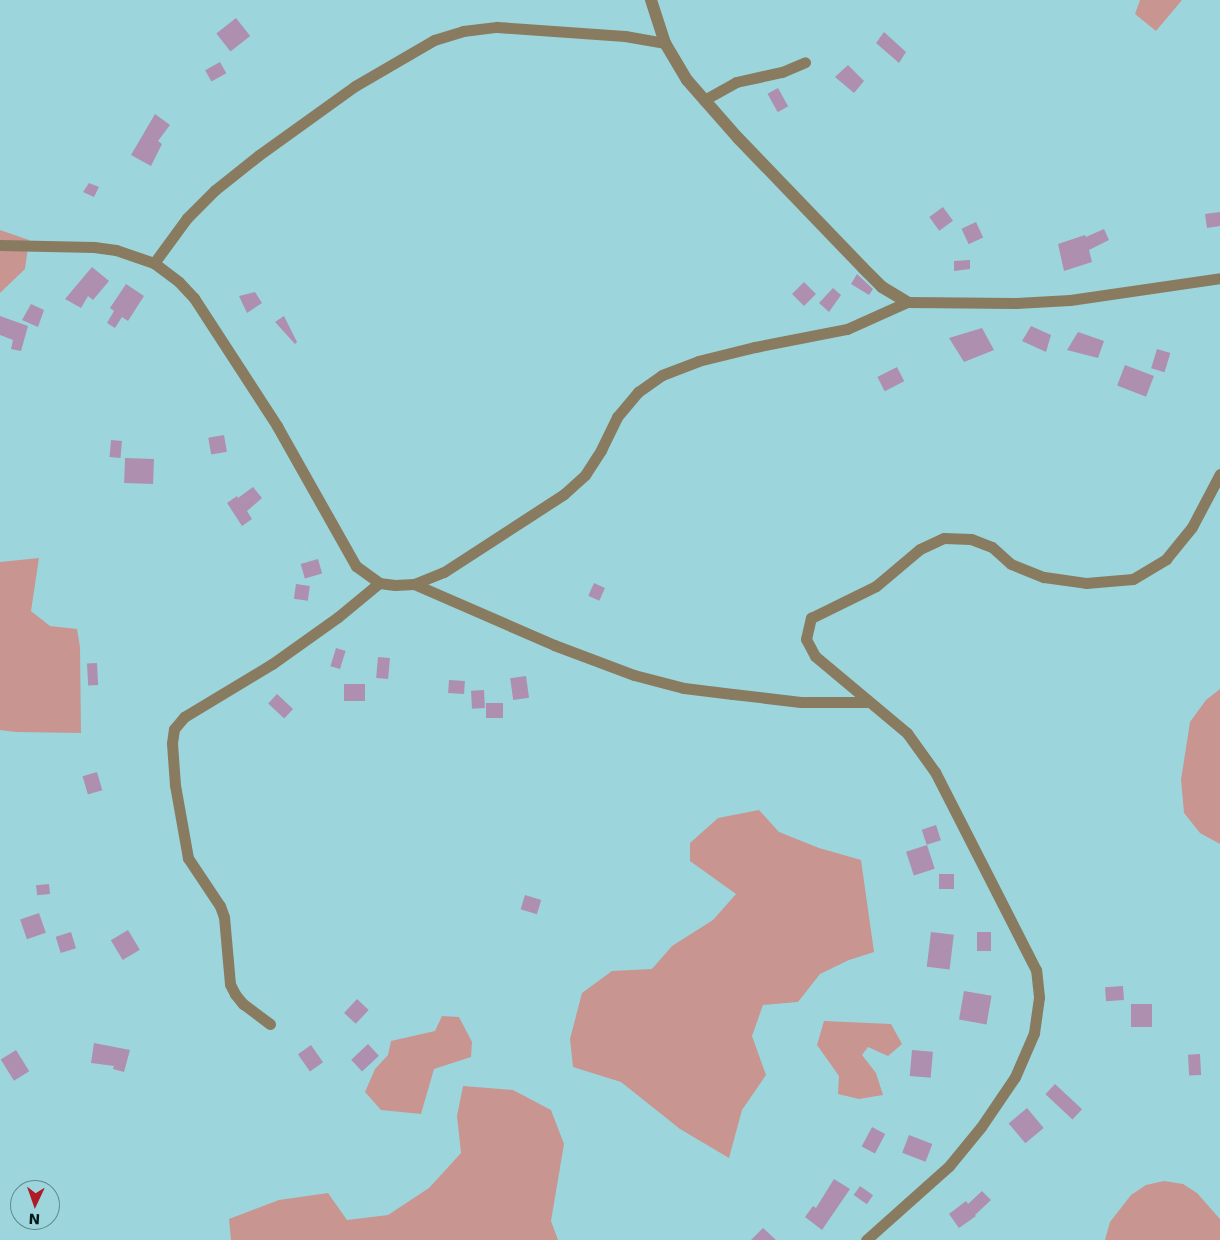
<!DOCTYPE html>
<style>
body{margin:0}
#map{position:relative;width:1220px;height:1240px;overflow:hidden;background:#9cd6dc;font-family:"DejaVu Sans",sans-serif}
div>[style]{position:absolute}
.green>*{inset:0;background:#c99591}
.building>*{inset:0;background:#ae8fb0;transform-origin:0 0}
.minor>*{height:11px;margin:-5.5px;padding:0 5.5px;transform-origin:5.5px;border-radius:5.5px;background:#897b60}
.tertiary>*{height:12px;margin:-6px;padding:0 6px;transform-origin:6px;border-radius:6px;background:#897b60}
span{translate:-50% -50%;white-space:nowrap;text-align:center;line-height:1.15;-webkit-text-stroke:5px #9cd6dc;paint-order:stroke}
.north{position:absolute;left:10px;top:1180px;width:50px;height:50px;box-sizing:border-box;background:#9cd6dc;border:1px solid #5e8a8e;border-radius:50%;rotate:183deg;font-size:14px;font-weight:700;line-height:20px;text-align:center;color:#02181a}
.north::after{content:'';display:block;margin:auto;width:18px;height:22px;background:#ae1b26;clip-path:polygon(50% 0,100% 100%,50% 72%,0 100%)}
</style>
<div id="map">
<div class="green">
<i style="clip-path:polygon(1140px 0,1182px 0,1156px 31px,1135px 14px)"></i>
<i style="clip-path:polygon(0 230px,29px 240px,25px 269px,0 293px)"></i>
<i style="clip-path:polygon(39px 558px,31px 611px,50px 626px,77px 629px,80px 647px,81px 733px,16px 732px,0 730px,0 562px)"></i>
<i style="clip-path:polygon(1220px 689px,1220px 844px,1200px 833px,1184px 813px,1181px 780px,1190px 722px,1206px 700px)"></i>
<i style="clip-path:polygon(759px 810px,779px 832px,819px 848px,861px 860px,874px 952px,849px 960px,820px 974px,798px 1002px,763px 1005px,752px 1036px,766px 1075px,742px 1110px,729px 1158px,680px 1129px,621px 1082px,573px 1067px,570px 1039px,582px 993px,612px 971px,652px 969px,672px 946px,713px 920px,736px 894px,690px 861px,690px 843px,718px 818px)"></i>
<i style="clip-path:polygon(442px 1016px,459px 1017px,472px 1042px,471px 1057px,434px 1069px,421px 1114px,381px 1110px,365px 1092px,375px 1069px,388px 1055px,391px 1041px,435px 1031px)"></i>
<i style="clip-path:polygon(824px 1021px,891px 1024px,902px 1044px,888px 1056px,868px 1047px,862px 1055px,876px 1073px,883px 1095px,859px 1099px,838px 1094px,839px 1076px,817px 1045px)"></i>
<i style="clip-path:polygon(463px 1086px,513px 1090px,551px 1110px,564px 1144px,551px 1221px,558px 1240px,231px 1240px,229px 1219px,279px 1200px,328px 1193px,347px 1220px,388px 1215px,429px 1188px,461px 1153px,457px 1116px)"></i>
<i style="clip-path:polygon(1164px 1181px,1183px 1184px,1197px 1193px,1220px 1219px,1220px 1240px,1105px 1240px,1110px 1222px,1131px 1195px,1146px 1185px)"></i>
</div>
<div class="building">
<i style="left:236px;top:18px;width:23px;height:25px;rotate:52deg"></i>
<i style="clip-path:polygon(884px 32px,906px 52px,899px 63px,876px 43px)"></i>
<i style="left:220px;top:62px;width:13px;height:17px;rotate:61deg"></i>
<i style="clip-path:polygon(848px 65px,864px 81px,854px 93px,835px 77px)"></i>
<i style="left:778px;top:88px;width:21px;height:12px;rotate:61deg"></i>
<i style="clip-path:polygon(155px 114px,170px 125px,158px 141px,162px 144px,151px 166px,131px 155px)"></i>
<i style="clip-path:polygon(89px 183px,99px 187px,94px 197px,83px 192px)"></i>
<i style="left:943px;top:207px;width:17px;height:17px;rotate:54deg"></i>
<i style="clip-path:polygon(1220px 212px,1220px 226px,1207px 228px,1205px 214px)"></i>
<i style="left:976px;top:222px;width:17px;height:16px;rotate:65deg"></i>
<i style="clip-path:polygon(1104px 229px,1109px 240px,1089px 250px,1092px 262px,1064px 271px,1058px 244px,1085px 235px,1086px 237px)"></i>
<i style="clip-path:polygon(970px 260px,970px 269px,954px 271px,954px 261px)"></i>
<i style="clip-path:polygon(92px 267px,109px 281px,93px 300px,88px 296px,81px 308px,65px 299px)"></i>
<i style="clip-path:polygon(857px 274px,873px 289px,869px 295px,851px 284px)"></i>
<i style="left:804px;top:282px;width:17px;height:17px;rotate:45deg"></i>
<i style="clip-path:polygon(126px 284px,144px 296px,128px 321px,122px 317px,115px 328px,107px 323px,114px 311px,110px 308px)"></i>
<i style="clip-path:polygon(833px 288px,841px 295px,829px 312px,819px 303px)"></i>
<i style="clip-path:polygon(255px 292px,262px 303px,247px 313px,239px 296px)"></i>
<i style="clip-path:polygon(31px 304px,44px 310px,38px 327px,22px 320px)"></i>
<i style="clip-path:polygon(0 316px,28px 326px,21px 351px,11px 349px,13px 340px,0 335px)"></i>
<i style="clip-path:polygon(284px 316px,297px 342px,295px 344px,275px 322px)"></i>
<i style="clip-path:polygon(1031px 326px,1051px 335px,1046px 352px,1022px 341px)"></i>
<i style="clip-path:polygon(982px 328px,994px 350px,964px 362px,949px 338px)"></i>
<i style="clip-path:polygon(1078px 332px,1104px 341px,1098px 358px,1067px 350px)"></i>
<i style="left:1157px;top:349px;width:14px;height:20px;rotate:17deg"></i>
<i style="left:1125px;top:365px;width:31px;height:22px;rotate:21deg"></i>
<i style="left:897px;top:367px;width:16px;height:22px;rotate:63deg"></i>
<i style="left:224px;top:435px;width:17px;height:16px;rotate:80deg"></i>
<i style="left:111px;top:440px;width:11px;height:17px;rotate:5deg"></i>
<i style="left:125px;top:458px;width:29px;height:25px;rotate:2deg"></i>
<i style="clip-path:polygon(253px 487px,262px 498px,247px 511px,252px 519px,242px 526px,227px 503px,237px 496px,238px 498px)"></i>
<i style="left:318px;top:559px;width:15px;height:18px;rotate:74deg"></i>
<i style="left:594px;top:583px;width:12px;height:14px;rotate:24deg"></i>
<i style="left:296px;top:584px;width:14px;height:15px;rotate:8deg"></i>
<i style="left:336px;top:648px;width:10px;height:19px;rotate:17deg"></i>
<i style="left:378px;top:657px;width:12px;height:21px;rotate:5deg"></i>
<i style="left:97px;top:663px;width:22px;height:10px;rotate:87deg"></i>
<i style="left:526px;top:676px;width:22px;height:16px;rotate:82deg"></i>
<i style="left:449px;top:680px;width:16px;height:13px;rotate:4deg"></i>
<i style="left:344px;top:684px;width:21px;height:17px"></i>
<i style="left:484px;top:690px;width:18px;height:13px;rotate:87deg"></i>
<i style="left:277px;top:694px;width:22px;height:13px;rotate:43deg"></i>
<i style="left:486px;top:703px;width:17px;height:15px"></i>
<i style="left:97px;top:772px;width:19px;height:15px;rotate:74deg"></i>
<i style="left:936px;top:825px;width:16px;height:15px;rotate:72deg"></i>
<i style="left:927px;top:845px;width:25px;height:22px;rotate:72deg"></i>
<i style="left:939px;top:874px;width:15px;height:15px"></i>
<i style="left:49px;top:884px;width:10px;height:13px;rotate:84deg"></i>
<i style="left:525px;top:895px;width:17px;height:15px;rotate:17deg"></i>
<i style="left:39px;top:913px;width:21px;height:20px;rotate:71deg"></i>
<i style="left:128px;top:930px;width:23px;height:20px;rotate:59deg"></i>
<i style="left:71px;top:932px;width:17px;height:16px;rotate:73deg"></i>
<i style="left:931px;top:932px;width:23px;height:35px;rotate:7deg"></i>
<i style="left:977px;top:932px;width:14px;height:19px"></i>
<i style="left:1123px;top:986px;width:14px;height:18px;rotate:86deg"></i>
<i style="left:964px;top:991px;width:28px;height:29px;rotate:10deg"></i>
<i style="left:357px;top:999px;width:16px;height:19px;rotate:43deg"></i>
<i style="left:1131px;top:1004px;width:21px;height:23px"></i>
<i style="clip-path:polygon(94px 1043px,130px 1050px,124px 1072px,113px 1069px,114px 1066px,91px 1063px)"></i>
<i style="left:368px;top:1044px;width:16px;height:23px;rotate:47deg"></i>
<i style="left:311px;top:1045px;width:21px;height:16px;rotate:55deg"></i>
<i style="left:16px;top:1050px;width:25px;height:18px;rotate:58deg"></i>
<i style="left:912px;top:1050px;width:21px;height:26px;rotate:5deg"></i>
<i style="left:1200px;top:1054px;width:21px;height:12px;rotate:87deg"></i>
<i style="left:1055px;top:1084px;width:37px;height:14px;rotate:43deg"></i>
<i style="left:1027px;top:1108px;width:26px;height:24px;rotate:50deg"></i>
<i style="left:872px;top:1127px;width:15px;height:22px;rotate:28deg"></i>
<i style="left:909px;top:1135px;width:25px;height:19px;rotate:21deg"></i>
<i style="clip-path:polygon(834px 1179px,850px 1189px,822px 1230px,805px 1217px,813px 1206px,816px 1208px)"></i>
<i style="left:860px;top:1186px;width:16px;height:11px;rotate:35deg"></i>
<i style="clip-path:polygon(982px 1191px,991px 1200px,975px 1215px,976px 1216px,959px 1228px,949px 1214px,966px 1201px,968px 1204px)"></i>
<i style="clip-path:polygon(763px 1228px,776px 1240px,751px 1240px)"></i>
</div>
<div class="minor">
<i style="left:704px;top:100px;width:37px;rotate:-29deg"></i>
<i style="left:736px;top:82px;width:47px;rotate:-12.3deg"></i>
<i style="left:782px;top:72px;width:25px;rotate:-23deg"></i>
<i style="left:0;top:245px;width:94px;rotate:1.2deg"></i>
<i style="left:94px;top:247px;width:22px;rotate:8deg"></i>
<i style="left:116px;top:250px;width:40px;rotate:18.9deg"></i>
<i style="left:154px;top:263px;width:31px;rotate:37deg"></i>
<i style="left:179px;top:282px;width:22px;rotate:47deg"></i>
<i style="left:194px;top:298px;width:153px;rotate:57deg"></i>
<i style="left:277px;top:426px;width:161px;rotate:60.6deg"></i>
<i style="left:356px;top:566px;width:29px;rotate:36deg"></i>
<i style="left:379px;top:583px;width:16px;rotate:7deg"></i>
<i style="left:395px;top:585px;width:19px;rotate:-3deg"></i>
<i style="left:414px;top:584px;width:32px;rotate:-22deg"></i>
<i style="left:444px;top:572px;width:143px;rotate:-33deg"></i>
<i style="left:564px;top:494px;width:28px;rotate:-42deg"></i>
<i style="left:585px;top:475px;width:30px;rotate:-57deg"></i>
<i style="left:601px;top:450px;width:37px;rotate:-64deg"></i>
<i style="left:617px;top:417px;width:33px;rotate:-50deg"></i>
<i style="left:638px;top:392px;width:29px;rotate:-35deg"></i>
<i style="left:662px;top:375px;width:39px;rotate:-21deg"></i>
<i style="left:698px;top:361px;width:59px;rotate:-13.8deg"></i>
<i style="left:755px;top:347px;width:94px;rotate:-11.1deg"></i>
<i style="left:847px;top:329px;width:66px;rotate:-24.2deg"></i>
<i style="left:907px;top:302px;width:109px;rotate:0.5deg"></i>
<i style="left:1016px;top:303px;width:54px;rotate:-3.2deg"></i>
<i style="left:1070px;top:300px;width:152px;rotate:-8.3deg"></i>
<i style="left:154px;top:263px;width:56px;rotate:-53.7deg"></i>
<i style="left:187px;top:218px;width:40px;rotate:-45deg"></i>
<i style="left:215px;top:190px;width:56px;rotate:-38.5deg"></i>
<i style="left:259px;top:155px;width:118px;rotate:-35.7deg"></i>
<i style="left:355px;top:86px;width:91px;rotate:-30.2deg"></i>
<i style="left:434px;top:40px;width:30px;rotate:-17deg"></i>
<i style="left:463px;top:31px;width:34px;rotate:-7deg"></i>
<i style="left:497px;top:27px;width:128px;rotate:4deg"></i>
<i style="left:625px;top:36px;width:41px;rotate:9.9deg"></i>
<i style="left:414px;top:584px;width:153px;rotate:23.5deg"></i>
<i style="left:554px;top:645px;width:85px;rotate:20.6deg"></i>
<i style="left:634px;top:675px;width:52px;rotate:14.6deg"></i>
<i style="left:684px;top:688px;width:49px;rotate:7deg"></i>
<i style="left:733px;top:694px;width:68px;rotate:6.7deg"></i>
<i style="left:801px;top:702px;width:66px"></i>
<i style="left:270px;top:1024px;width:34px;rotate:-143deg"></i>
<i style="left:243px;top:1004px;width:13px;rotate:-129deg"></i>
<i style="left:235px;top:994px;width:11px;rotate:-117deg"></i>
<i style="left:230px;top:984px;width:67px;rotate:-95.1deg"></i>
<i style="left:224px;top:917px;width:12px;rotate:-110deg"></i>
<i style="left:220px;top:906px;width:58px;rotate:-123.7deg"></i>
<i style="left:188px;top:858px;width:74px;rotate:-100.1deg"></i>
<i style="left:175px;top:785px;width:42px;rotate:-94.1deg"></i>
<i style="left:172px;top:743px;width:14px;rotate:-82deg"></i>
<i style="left:174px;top:729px;width:16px;rotate:-50deg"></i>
<i style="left:184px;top:717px;width:103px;rotate:-31.1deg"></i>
<i style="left:272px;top:664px;width:81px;rotate:-35.5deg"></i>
<i style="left:338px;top:617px;width:53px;rotate:-39.7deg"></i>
<i style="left:866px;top:1240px;width:111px;rotate:-41.7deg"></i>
<i style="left:949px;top:1166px;width:50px;rotate:-50.6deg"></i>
<i style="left:981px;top:1127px;width:60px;rotate:-55.8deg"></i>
<i style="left:1015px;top:1077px;width:48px;rotate:-66.6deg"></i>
<i style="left:1034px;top:1033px;width:36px;rotate:-82deg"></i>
<i style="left:1039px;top:997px;width:27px;rotate:-96deg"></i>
<i style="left:1036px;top:970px;width:222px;rotate:-117deg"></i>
<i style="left:935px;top:772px;width:48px;rotate:-125.7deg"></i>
<i style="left:907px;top:733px;width:120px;rotate:-140.1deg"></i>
<i style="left:815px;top:656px;width:19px;rotate:-118deg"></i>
<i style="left:806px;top:639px;width:22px;rotate:-77deg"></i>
<i style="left:811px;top:618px;width:72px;rotate:-26.2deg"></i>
<i style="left:876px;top:586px;width:57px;rotate:-40.1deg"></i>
<i style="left:920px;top:549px;width:26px;rotate:-25deg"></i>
<i style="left:944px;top:538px;width:27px;rotate:2deg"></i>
<i style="left:971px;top:539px;width:22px;rotate:21deg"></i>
<i style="left:992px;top:547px;width:25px;rotate:42deg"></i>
<i style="left:1011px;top:564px;width:35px;rotate:22deg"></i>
<i style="left:1044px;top:577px;width:42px;rotate:8.1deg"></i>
<i style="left:1086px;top:583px;width:47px;rotate:-4.9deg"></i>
<i style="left:1133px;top:579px;width:39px;rotate:-31deg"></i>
<i style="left:1166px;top:559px;width:41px;rotate:-50.9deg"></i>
<i style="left:1192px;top:527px;width:60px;rotate:-62.2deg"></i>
</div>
<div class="tertiary">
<i style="left:651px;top:0;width:45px;rotate:72deg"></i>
<i style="left:665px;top:43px;width:43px;rotate:59.3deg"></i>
<i style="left:687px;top:80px;width:77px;rotate:48.7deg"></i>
<i style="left:738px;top:138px;width:180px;rotate:46.1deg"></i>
<i style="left:863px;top:268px;width:27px;rotate:45deg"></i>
<i style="left:882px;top:287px;width:29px;rotate:31deg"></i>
</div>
<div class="north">N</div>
</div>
